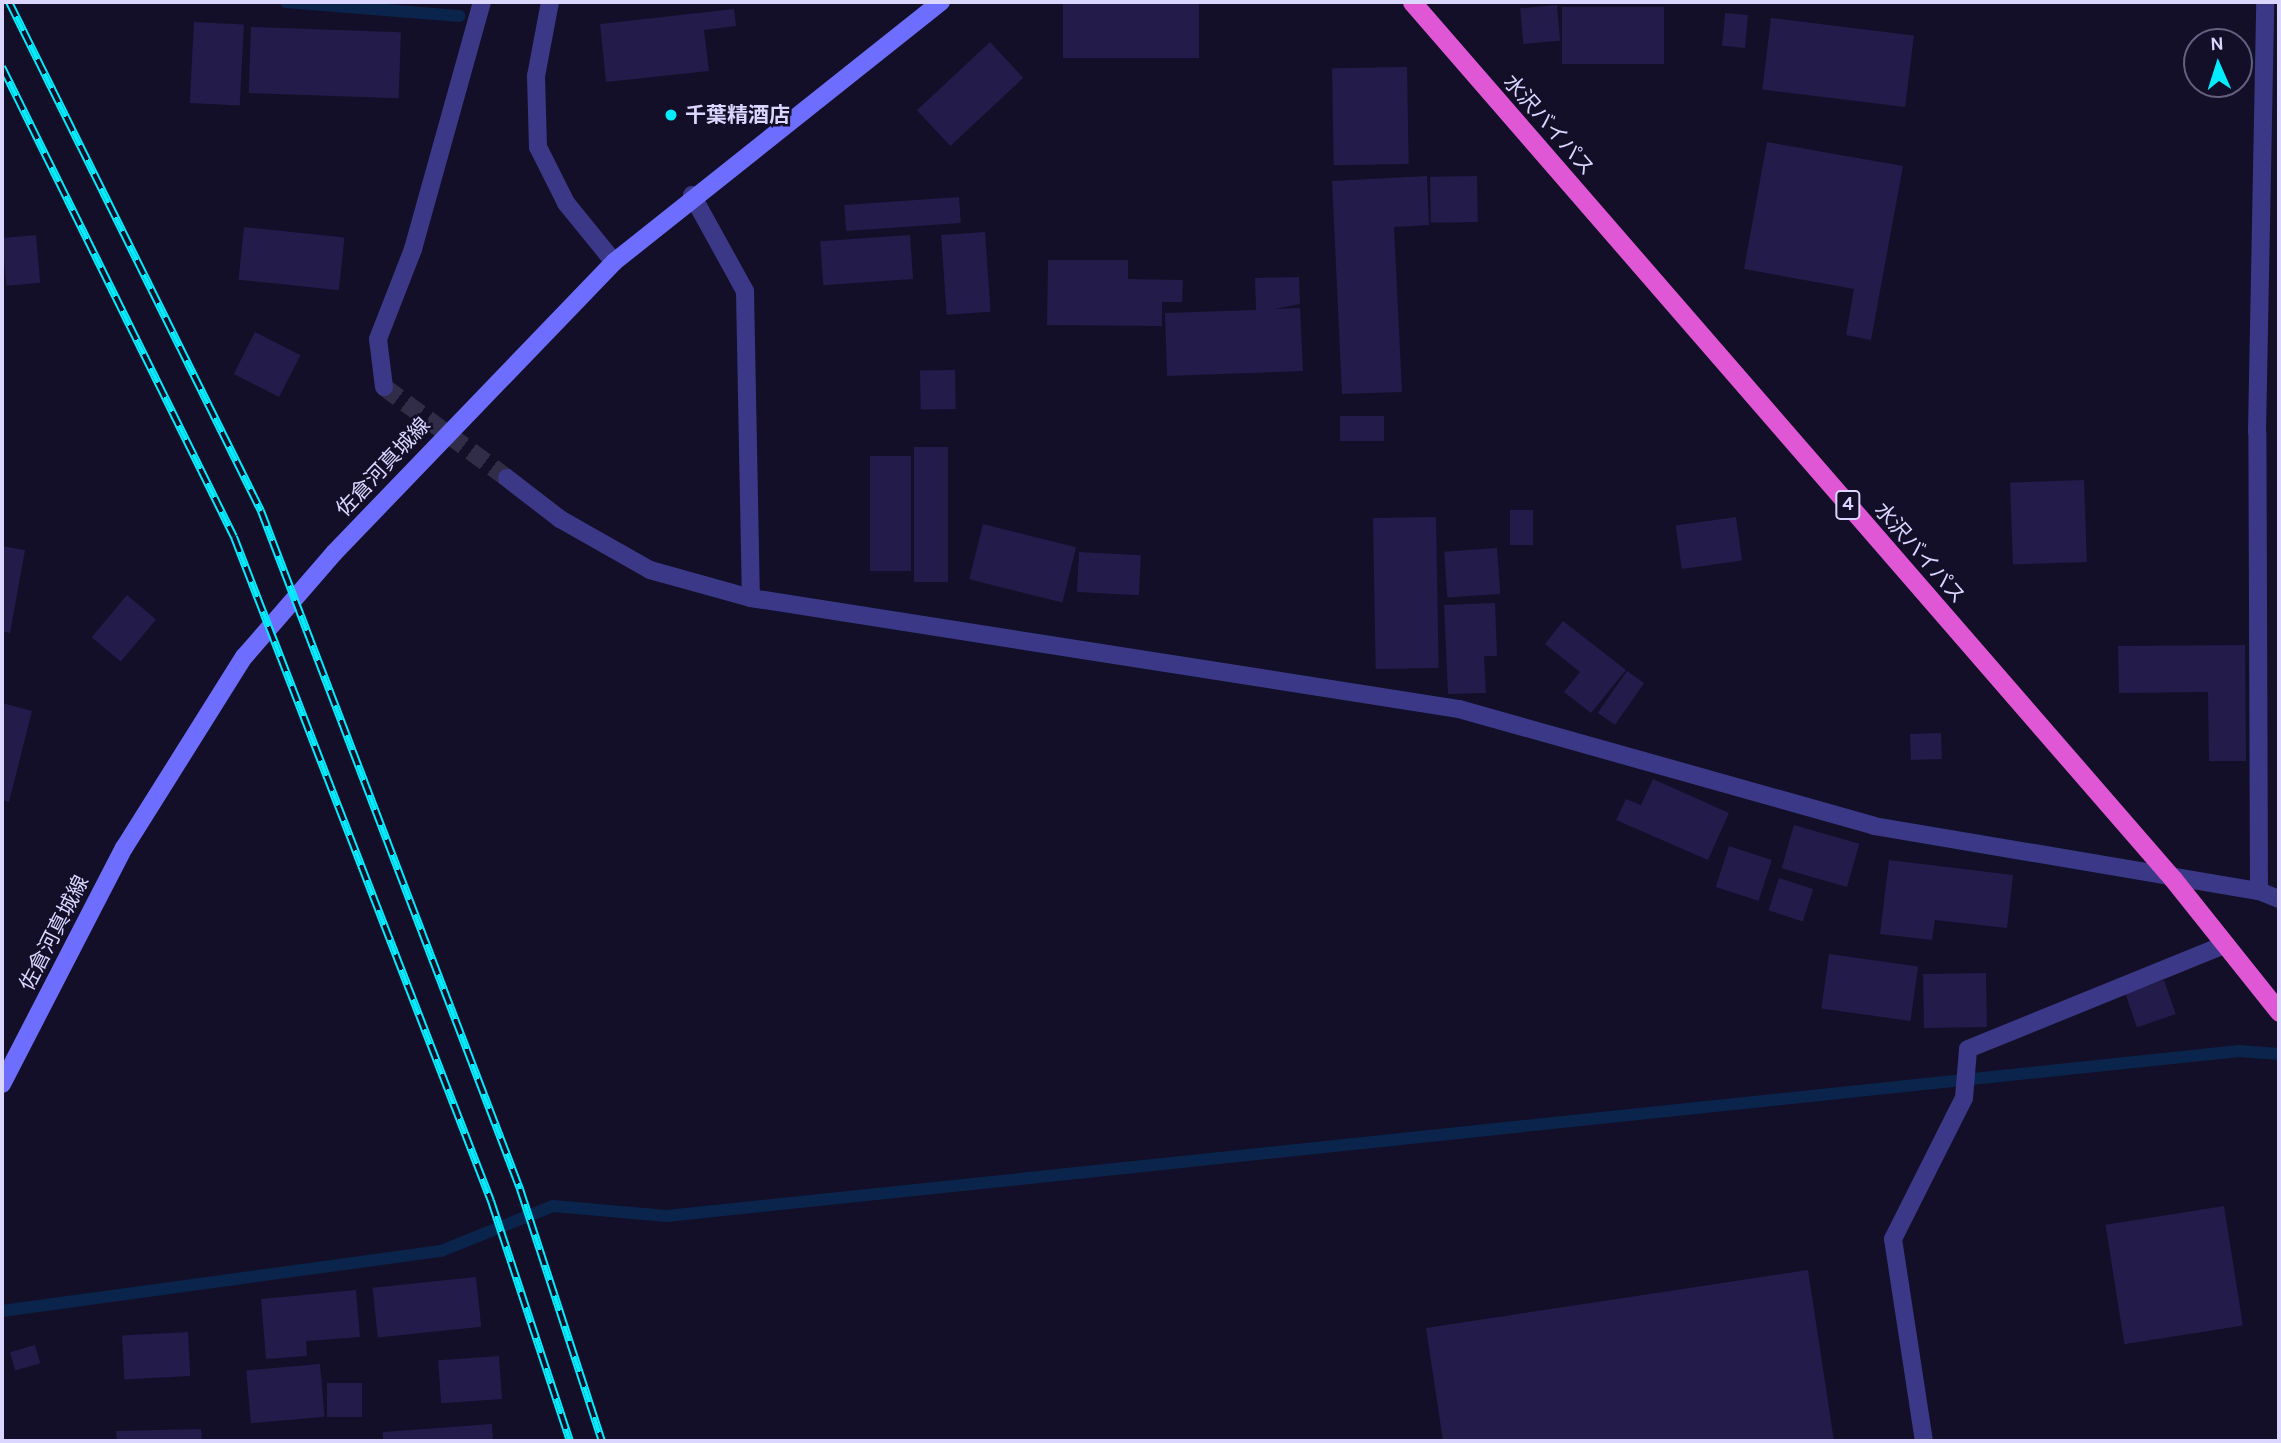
<!DOCTYPE html>
<meta charset="utf-8">
<style>
body{margin:0}
#map{position:relative;width:2281px;height:1443px;overflow:hidden;background:#130f28;font-family:Karla,"Noto Sans JP",sans-serif}
div>[style]{position:absolute}
.stream>*{height:12px;margin:-6px;padding:0 6px;transform-origin:6px;border-radius:6px;background:#0b244b}
.building>*{inset:0;background:#231b49;transform-origin:0 0}
.minor-tunnel>*{height:18px;margin-top:-9px;transform-origin:0;background:repeating-linear-gradient(90deg,#312d48 0 18px,transparent 0 27px)}
.service>*{height:18px;margin:-9px;padding:0 9px;transform-origin:9px;border-radius:9px;background:#3b3987}
.minor>*{height:18px;margin:-9px;padding:0 9px;transform-origin:9px;border-radius:9px;background:#3b3987}
.secondary>*{height:18px;margin:-9px;padding:0 9px;transform-origin:9px;border-radius:9px;background:#6d6dff}
.trunk>*{height:19px;margin:-9.5px;padding:0 9.5px;transform-origin:9.5px;border-radius:9.5px;background:#df57d4}
.rail>*{height:8px;margin-top:-4px;transform-origin:0;background:repeating-linear-gradient(90deg,#130f28 0 16px,#02ecff 0 32px);box-sizing:border-box;border-block:2px solid #02ecff}
.dots>*{width:19px;height:19px;translate:-50% -50%;box-sizing:border-box;border:4px solid #130f28;border-radius:50%}
span{translate:-50% -50%;white-space:nowrap;text-align:center;line-height:1.15;-webkit-text-stroke:5px #130f28;paint-order:stroke}
.shield-label span{padding:2px 5px;background:#130f28;border:2px solid;border-radius:5px;-webkit-text-stroke-width:0}
.shield-label{font-size:19px;color:#dad6ff;font-weight:700}
.poi-label{font-size:21px;color:#dad6ff;font-weight:700}
.left{translate:0 -50%;text-align:left}
.street-label{font-size:21px;color:#dad6ff}
.frame{position:absolute;inset:0;border:4px solid #dad6ff;pointer-events:none}
.north{position:absolute;left:2183px;top:28px;width:70px;height:70px;box-sizing:border-box;background:#130f28;border:2px solid #635f7e;border-radius:50%;rotate:357deg;font-size:19px;font-weight:700;line-height:28px;text-align:center;color:#dad6ff}
.north::after{content:'';display:block;margin:auto;width:24px;height:32px;background:#02ecff;clip-path:polygon(50% 0,100% 100%,50% 72%,0 100%)}
</style>
<div id="map">
<div class="stream">
<i style="left:286px;top:2px;width:174px;rotate:4.6deg"></i>
<i style="left:2px;top:1311px;width:443px;rotate:-7.8deg"></i>
<i style="left:441px;top:1251px;width:121px;rotate:-21.9deg"></i>
<i style="left:553px;top:1206px;width:114px;rotate:5deg"></i>
<i style="left:667px;top:1216px;width:1581px;rotate:-5.99deg"></i>
<i style="left:2239px;top:1051px;width:40px;rotate:4.3deg"></i>
</div>
<div class="building">
<i style="left:1063px;top:2px;width:136px;height:56px"></i>
<i style="left:1557px;top:5px;width:36px;height:37px;rotate:85deg"></i>
<i style="left:1562px;top:7px;width:102px;height:57px"></i>
<i style="clip-path:polygon(734px 9px,736px 26px,704px 30px,709px 71px,606px 82px,600px 24px)"></i>
<i style="left:1725px;top:13px;width:23px;height:33px;rotate:5deg"></i>
<i style="left:1771px;top:18px;width:144px;height:72px;rotate:7deg"></i>
<i style="left:194px;top:22px;width:50px;height:81px;rotate:3deg"></i>
<i style="left:251px;top:27px;width:150px;height:66px;rotate:2deg"></i>
<i style="left:990px;top:42px;width:49px;height:100px;rotate:47deg"></i>
<i style="left:1407px;top:67px;width:97px;height:75px;rotate:89deg"></i>
<i style="clip-path:polygon(1767px 142px,1903px 166px,1871px 340px,1846px 335px,1854px 289px,1744px 269px)"></i>
<i style="clip-path:polygon(1427px 176px,1429px 225px,1394px 227px,1402px 392px,1342px 394px,1332px 181px)"></i>
<i style="left:1477px;top:176px;width:46px;height:47px;rotate:89deg"></i>
<i style="left:959px;top:197px;width:26px;height:115px;rotate:86deg"></i>
<i style="left:244px;top:227px;width:101px;height:53px;rotate:6deg"></i>
<i style="left:985px;top:232px;width:80px;height:44px;rotate:86deg"></i>
<i style="left:36px;top:235px;width:48px;height:34px;rotate:85deg"></i>
<i style="left:910px;top:235px;width:44px;height:90px;rotate:86deg"></i>
<i style="clip-path:polygon(1048px 260px,1128px 260px,1128px 279px,1183px 280px,1182px 302px,1162px 302px,1162px 326px,1047px 325px)"></i>
<i style="clip-path:polygon(1299px 277px,1300px 304px,1274px 309px,1300px 308px,1303px 371px,1167px 376px,1165px 313px,1256px 310px,1255px 278px)"></i>
<i style="left:255px;top:332px;width:51px;height:47px;rotate:27deg"></i>
<i style="left:955px;top:370px;width:39px;height:35px;rotate:89deg"></i>
<i style="left:1340px;top:416px;width:44px;height:25px"></i>
<i style="left:948px;top:447px;width:135px;height:34px;rotate:90deg"></i>
<i style="left:870px;top:456px;width:41px;height:115px"></i>
<i style="left:2084px;top:480px;width:82px;height:74px;rotate:88deg"></i>
<i style="left:1510px;top:510px;width:23px;height:35px"></i>
<i style="left:1436px;top:517px;width:151px;height:63px;rotate:89deg"></i>
<i style="left:1736px;top:517px;width:44px;height:61px;rotate:82deg"></i>
<i style="left:983px;top:524px;width:96px;height:57px;rotate:14deg"></i>
<i style="clip-path:polygon(2px 546px,25px 550px,10px 633px,2px 631px)"></i>
<i style="left:1497px;top:548px;width:46px;height:53px;rotate:86deg"></i>
<i style="left:1079px;top:552px;width:62px;height:40px;rotate:3deg"></i>
<i style="left:127px;top:595px;width:38px;height:55px;rotate:40deg"></i>
<i style="clip-path:polygon(1495px 603px,1497px 656px,1484px 656px,1486px 693px,1448px 694px,1444px 605px)"></i>
<i style="clip-path:polygon(1563px 621px,1626px 670px,1591px 713px,1564px 692px,1580px 672px,1545px 644px)"></i>
<i style="clip-path:polygon(2245px 645px,2246px 761px,2209px 761px,2208px 692px,2119px 693px,2118px 646px)"></i>
<i style="left:1627px;top:671px;width:21px;height:51px;rotate:35deg"></i>
<i style="clip-path:polygon(2px 703px,32px 711px,9px 802px,2px 800px)"></i>
<i style="left:1941px;top:733px;width:26px;height:31px;rotate:88deg"></i>
<i style="clip-path:polygon(1653px 779px,1729px 813px,1708px 860px,1616px 820px,1626px 799px,1641px 805px)"></i>
<i style="left:1794px;top:825px;width:68px;height:45px;rotate:16deg"></i>
<i style="left:1729px;top:846px;width:45px;height:43px;rotate:18deg"></i>
<i style="clip-path:polygon(1889px 860px,2013px 875px,2007px 928px,1935px 920px,1932px 940px,1880px 934px)"></i>
<i style="left:1779px;top:878px;width:36px;height:34px;rotate:18deg"></i>
<i style="left:1829px;top:954px;width:90px;height:55px;rotate:8deg"></i>
<i style="left:1986px;top:973px;width:54px;height:63px;rotate:89deg"></i>
<i style="left:2164px;top:980px;width:36px;height:41px;rotate:71deg"></i>
<i style="left:2224px;top:1206px;width:121px;height:120px;rotate:81deg"></i>
<i style="clip-path:polygon(1808px 1270px,1834px 1441px,1443px 1441px,1426px 1328px)"></i>
<i style="left:476px;top:1277px;width:50px;height:104px;rotate:84deg"></i>
<i style="clip-path:polygon(356px 1290px,360px 1337px,306px 1341px,307px 1356px,266px 1359px,261px 1299px)"></i>
<i style="left:188px;top:1332px;width:44px;height:66px;rotate:87deg"></i>
<i style="left:35px;top:1345px;width:19px;height:26px;rotate:74deg"></i>
<i style="left:499px;top:1356px;width:43px;height:61px;rotate:86deg"></i>
<i style="left:320px;top:1364px;width:53px;height:74px;rotate:85deg"></i>
<i style="left:327px;top:1383px;width:35px;height:34px"></i>
<i style="clip-path:polygon(492px 1424px,493px 1441px,383px 1441px,383px 1432px)"></i>
<i style="clip-path:polygon(201px 1429px,202px 1441px,117px 1441px,116px 1431px)"></i>
</div>
<div class="minor-tunnel">
<i style="left:384px;top:387px;width:153px;rotate:36.5deg"></i>
</div>
<div class="service">
<i style="left:1893px;top:1239px;width:204px;rotate:81.3deg"></i>
</div>
<div class="minor">
<i style="left:550px;top:2px;width:75px;rotate:100.7deg"></i>
<i style="left:536px;top:76px;width:71px;rotate:88.4deg"></i>
<i style="left:538px;top:147px;width:63px;rotate:63.4deg"></i>
<i style="left:566px;top:203px;width:76px;rotate:50.9deg"></i>
<i style="left:692px;top:195px;width:110px;rotate:61.1deg"></i>
<i style="left:745px;top:291px;width:307px;rotate:88.9deg"></i>
<i style="left:751px;top:598px;width:717px;rotate:8.91deg"></i>
<i style="left:1459px;top:709px;width:431px;rotate:15.7deg"></i>
<i style="left:1874px;top:826px;width:390px;rotate:9.6deg"></i>
<i style="left:2259px;top:891px;width:22px;rotate:22deg"></i>
<i style="left:384px;top:387px;width:48px;rotate:-97.1deg"></i>
<i style="left:378px;top:339px;width:97px;rotate:-68.7deg"></i>
<i style="left:413px;top:249px;width:256px;rotate:-74.4deg"></i>
<i style="left:507px;top:478px;width:67px;rotate:37.7deg"></i>
<i style="left:560px;top:519px;width:103px;rotate:29.5deg"></i>
<i style="left:650px;top:570px;width:105px;rotate:15.5deg"></i>
<i style="left:2259px;top:891px;width:459px;rotate:-90.2deg"></i>
<i style="left:2257px;top:432px;width:430px;rotate:-88.9deg"></i>
<i style="left:1893px;top:1239px;width:158px;rotate:-63.3deg"></i>
<i style="left:1964px;top:1098px;width:49px;rotate:-85.3deg"></i>
<i style="left:1968px;top:1049px;width:274px;rotate:-22.1deg"></i>
</div>
<div class="secondary">
<i style="left:2px;top:1084px;width:266px;rotate:-62.7deg"></i>
<i style="left:124px;top:848px;width:226px;rotate:-57.9deg"></i>
<i style="left:244px;top:657px;width:138px;rotate:-49.1deg"></i>
<i style="left:334px;top:553px;width:404px;rotate:-46.1deg"></i>
<i style="left:614px;top:262px;width:418px;rotate:-38.5deg"></i>
</div>
<div class="trunk">
<i style="left:1412px;top:2px;width:1161px;rotate:49.05deg"></i>
<i style="left:2173px;top:879px;width:170px;rotate:51.4deg"></i>
</div>
<div class="rail">
<i style="left:9px;top:2px;width:568px;rotate:63.66deg"></i>
<i style="left:261px;top:511px;width:726px;rotate:69.09deg"></i>
<i style="left:520px;top:1189px;width:265px;rotate:72deg"></i>
<i style="left:2px;top:67px;width:524px;rotate:63.73deg"></i>
<i style="left:234px;top:537px;width:712px;rotate:68.84deg"></i>
<i style="left:491px;top:1201px;width:253px;rotate:71.8deg"></i>
</div>
<div class="dots">
<i style="left:671px;top:115px;background:#02ecff"></i>
</div>
<div class="shield-label">
<span style="left:1848px;top:505px">4</span>
</div>
<div class="poi-label">
<span class="left" style="left:685px;top:115px">千葉精酒店</span>
</div>
<div class="street-label">
<span style="left:1549px;top:125px;rotate:49deg">水沢バイパス</span>
<span style="left:383px;top:467px;rotate:-47deg">佐倉河真城線</span>
<span style="left:1920px;top:553px;rotate:49deg">水沢バイパス</span>
<span style="left:54px;top:933px;rotate:-63deg">佐倉河真城線</span>
</div>
<div class="frame"></div>
<div class="north">N</div>
</div>
